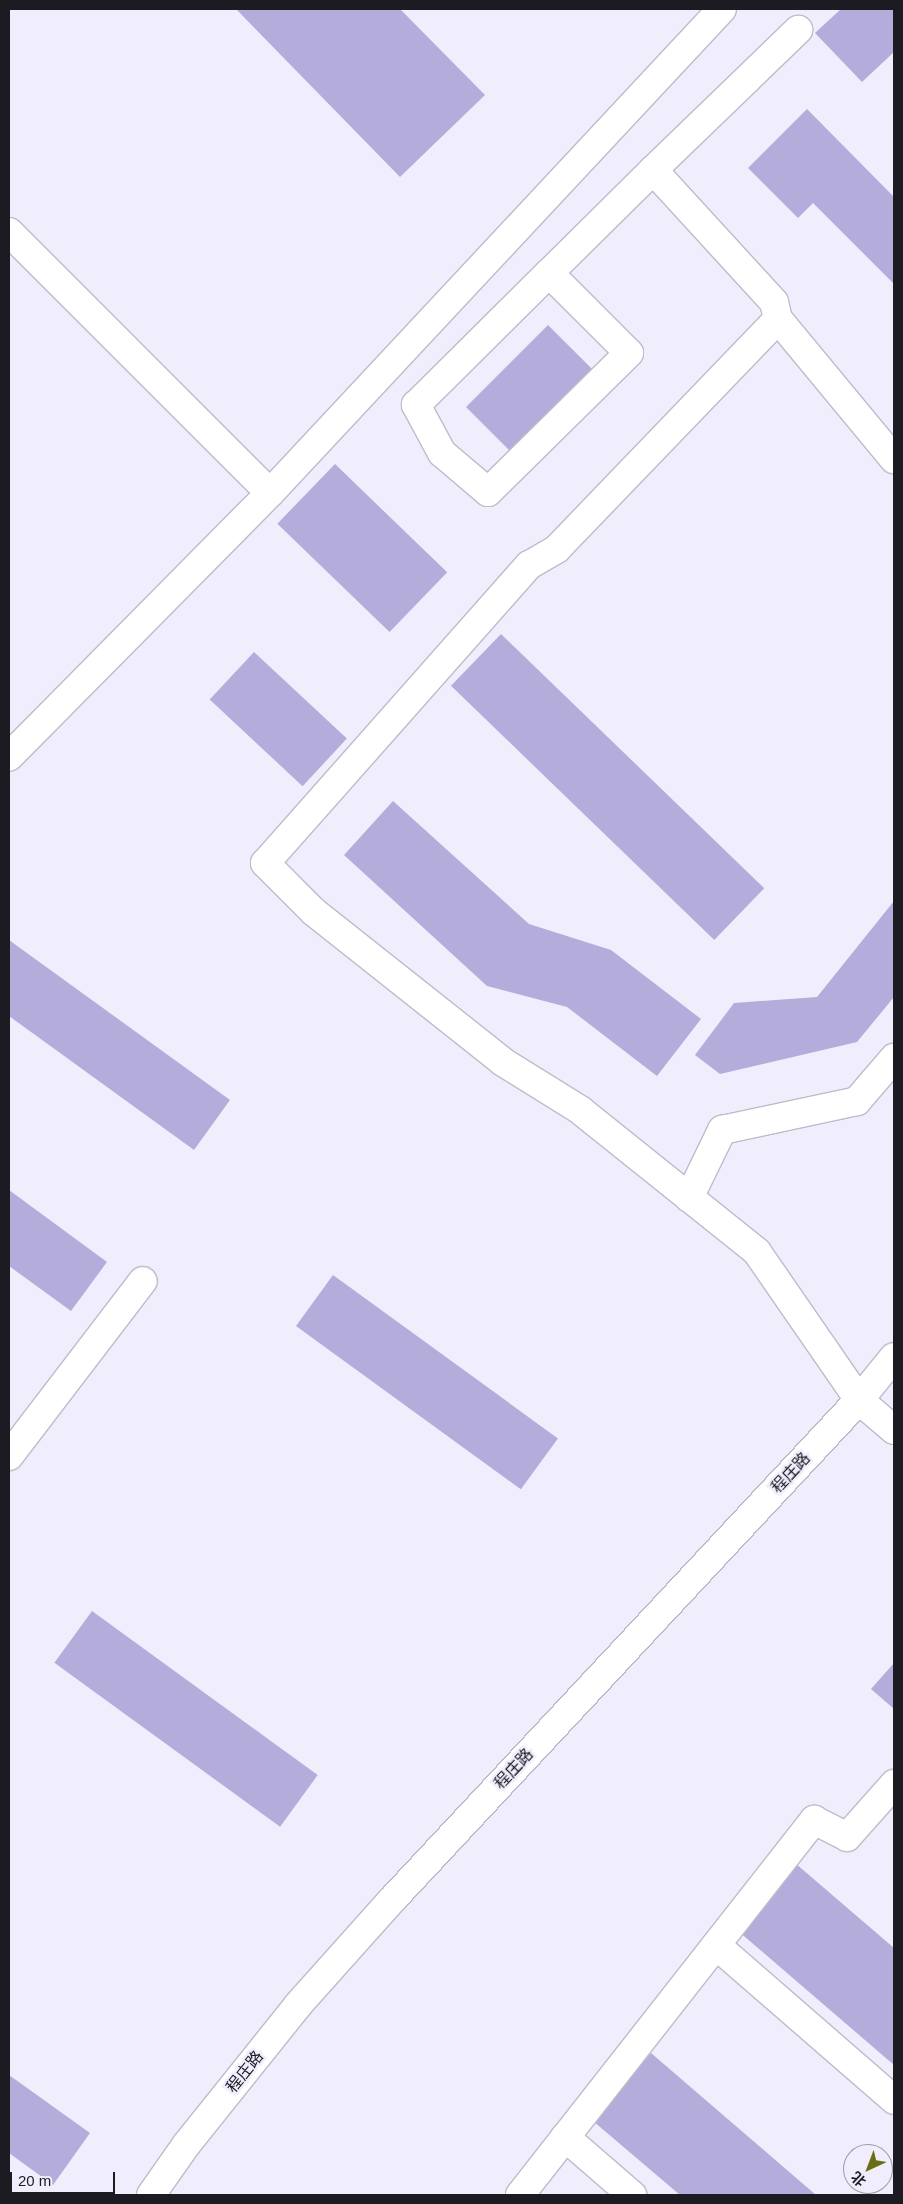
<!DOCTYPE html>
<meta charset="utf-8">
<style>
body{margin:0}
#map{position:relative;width:903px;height:2204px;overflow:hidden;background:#f0eefd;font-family:Arial,"Noto Sans SC",sans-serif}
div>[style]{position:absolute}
.building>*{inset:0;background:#b4acda;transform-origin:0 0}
.roads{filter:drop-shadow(1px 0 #bebcca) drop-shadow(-1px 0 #bebcca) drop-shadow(0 1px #bebcca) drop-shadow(0 -1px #bebcca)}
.minor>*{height:28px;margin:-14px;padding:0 14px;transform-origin:14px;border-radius:14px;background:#fff}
span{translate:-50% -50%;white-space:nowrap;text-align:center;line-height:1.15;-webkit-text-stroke:5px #f0eefd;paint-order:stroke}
.street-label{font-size:16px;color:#1c1b21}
.frame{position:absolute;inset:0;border:10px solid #1c1b21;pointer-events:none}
.north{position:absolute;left:843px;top:2144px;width:50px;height:50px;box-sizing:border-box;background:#f0eefd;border:1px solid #9b9aa5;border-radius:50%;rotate:223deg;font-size:14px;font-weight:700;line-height:20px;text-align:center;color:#1c1b21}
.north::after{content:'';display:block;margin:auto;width:18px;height:22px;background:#6a6e12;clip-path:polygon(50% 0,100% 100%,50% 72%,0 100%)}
.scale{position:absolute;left:10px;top:2172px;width:105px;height:22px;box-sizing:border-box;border:2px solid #1c1b21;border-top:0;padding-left:6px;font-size:15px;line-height:18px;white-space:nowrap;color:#1c1b21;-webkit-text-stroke:4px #f0eefd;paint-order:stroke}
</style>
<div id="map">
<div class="building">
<i style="clip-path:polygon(236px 9px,400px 9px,485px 95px,400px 177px)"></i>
<i style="clip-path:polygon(841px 9px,894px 9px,894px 52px,862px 82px,815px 33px)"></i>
<i style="clip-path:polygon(807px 109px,894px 197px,894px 284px,813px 203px,798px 218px,748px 168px)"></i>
<i style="left:548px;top:325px;width:68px;height:116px;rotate:45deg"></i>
<i style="left:335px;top:464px;width:156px;height:83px;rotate:44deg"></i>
<i style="left:501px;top:634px;width:366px;height:72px;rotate:44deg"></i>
<i style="left:254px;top:652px;width:127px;height:65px;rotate:43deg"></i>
<i style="clip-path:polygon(393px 801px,529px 924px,611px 950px,701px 1019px,657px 1076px,567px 1007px,487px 986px,344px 855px)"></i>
<i style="clip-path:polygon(894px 901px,894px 997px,857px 1042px,720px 1074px,695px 1055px,734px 1003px,817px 997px)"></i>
<i style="clip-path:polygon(9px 940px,230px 1100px,194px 1150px,9px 1016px)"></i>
<i style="clip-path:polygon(9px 1190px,107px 1262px,71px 1311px,9px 1266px)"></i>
<i style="left:333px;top:1275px;width:278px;height:63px;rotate:36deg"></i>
<i style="left:92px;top:1611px;width:279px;height:64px;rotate:36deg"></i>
<i style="clip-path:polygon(894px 1663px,894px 1709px,871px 1689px)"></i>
<i style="clip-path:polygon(795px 1863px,894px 1948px,894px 2065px,737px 1930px)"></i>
<i style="clip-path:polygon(651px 2053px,816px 2195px,680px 2195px,593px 2121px)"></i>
<i style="clip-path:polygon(9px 2075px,90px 2133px,53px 2185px,9px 2153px)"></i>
</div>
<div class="roads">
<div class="minor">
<i style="left:653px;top:170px;width:179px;rotate:47.5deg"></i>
<i style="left:774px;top:302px;width:17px;rotate:77deg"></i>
<i style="left:778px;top:319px;width:182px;rotate:50.4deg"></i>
<i style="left:9px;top:232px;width:369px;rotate:45deg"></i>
<i style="left:270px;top:493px;width:371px;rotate:134.7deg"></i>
<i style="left:549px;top:273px;width:113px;rotate:45deg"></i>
<i style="left:629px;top:353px;width:198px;rotate:135.4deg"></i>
<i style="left:488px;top:492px;width:60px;rotate:-139.7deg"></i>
<i style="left:442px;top:453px;width:55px;rotate:-118.4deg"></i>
<i style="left:416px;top:405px;width:187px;rotate:-44.8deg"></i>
<i style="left:549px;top:273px;width:146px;rotate:-44.7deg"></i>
<i style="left:653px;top:170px;width:202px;rotate:-44deg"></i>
<i style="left:778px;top:319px;width:319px;rotate:133.9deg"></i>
<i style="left:557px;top:549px;width:32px;rotate:150deg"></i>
<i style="left:529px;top:565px;width:398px;rotate:131.5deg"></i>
<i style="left:265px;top:863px;width:69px;rotate:45deg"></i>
<i style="left:314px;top:912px;width:241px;rotate:38.4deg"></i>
<i style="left:503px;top:1062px;width:91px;rotate:31.9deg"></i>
<i style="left:580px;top:1110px;width:227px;rotate:38.7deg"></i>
<i style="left:757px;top:1252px;width:180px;rotate:55.4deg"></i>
<i style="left:859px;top:1400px;width:46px;rotate:40.6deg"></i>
<i style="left:270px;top:493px;width:662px;rotate:-46.96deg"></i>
<i style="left:689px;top:1198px;width:76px;rotate:-64.1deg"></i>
<i style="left:722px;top:1130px;width:138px;rotate:-12.1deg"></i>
<i style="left:857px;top:1101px;width:57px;rotate:-49.3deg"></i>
<i style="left:9px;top:1456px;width:220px;rotate:-52.6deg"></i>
<i style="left:716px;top:1945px;width:236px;rotate:41deg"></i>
<i style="left:565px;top:2137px;width:89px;rotate:40.9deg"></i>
<i style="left:151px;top:2195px;width:61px;rotate:-55deg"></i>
<i style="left:186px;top:2145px;width:179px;rotate:-51.3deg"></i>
<i style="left:298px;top:2005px;width:140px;rotate:-48.2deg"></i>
<i style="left:391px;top:1901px;width:686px;rotate:-46.95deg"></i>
<i style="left:859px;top:1400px;width:55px;rotate:-50.9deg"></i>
<i style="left:520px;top:2195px;width:477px;rotate:-51.9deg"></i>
<i style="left:814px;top:1820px;width:37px;rotate:27deg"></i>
<i style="left:847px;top:1837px;width:71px;rotate:-48.4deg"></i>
</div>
</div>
<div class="street-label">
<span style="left:791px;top:1473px;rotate:-47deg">程庄路</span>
<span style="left:514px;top:1769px;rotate:-47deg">程庄路</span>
<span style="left:245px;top:2072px;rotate:-51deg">程庄路</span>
</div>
<div class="frame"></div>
<div class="north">北</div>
<div class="scale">20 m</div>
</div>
